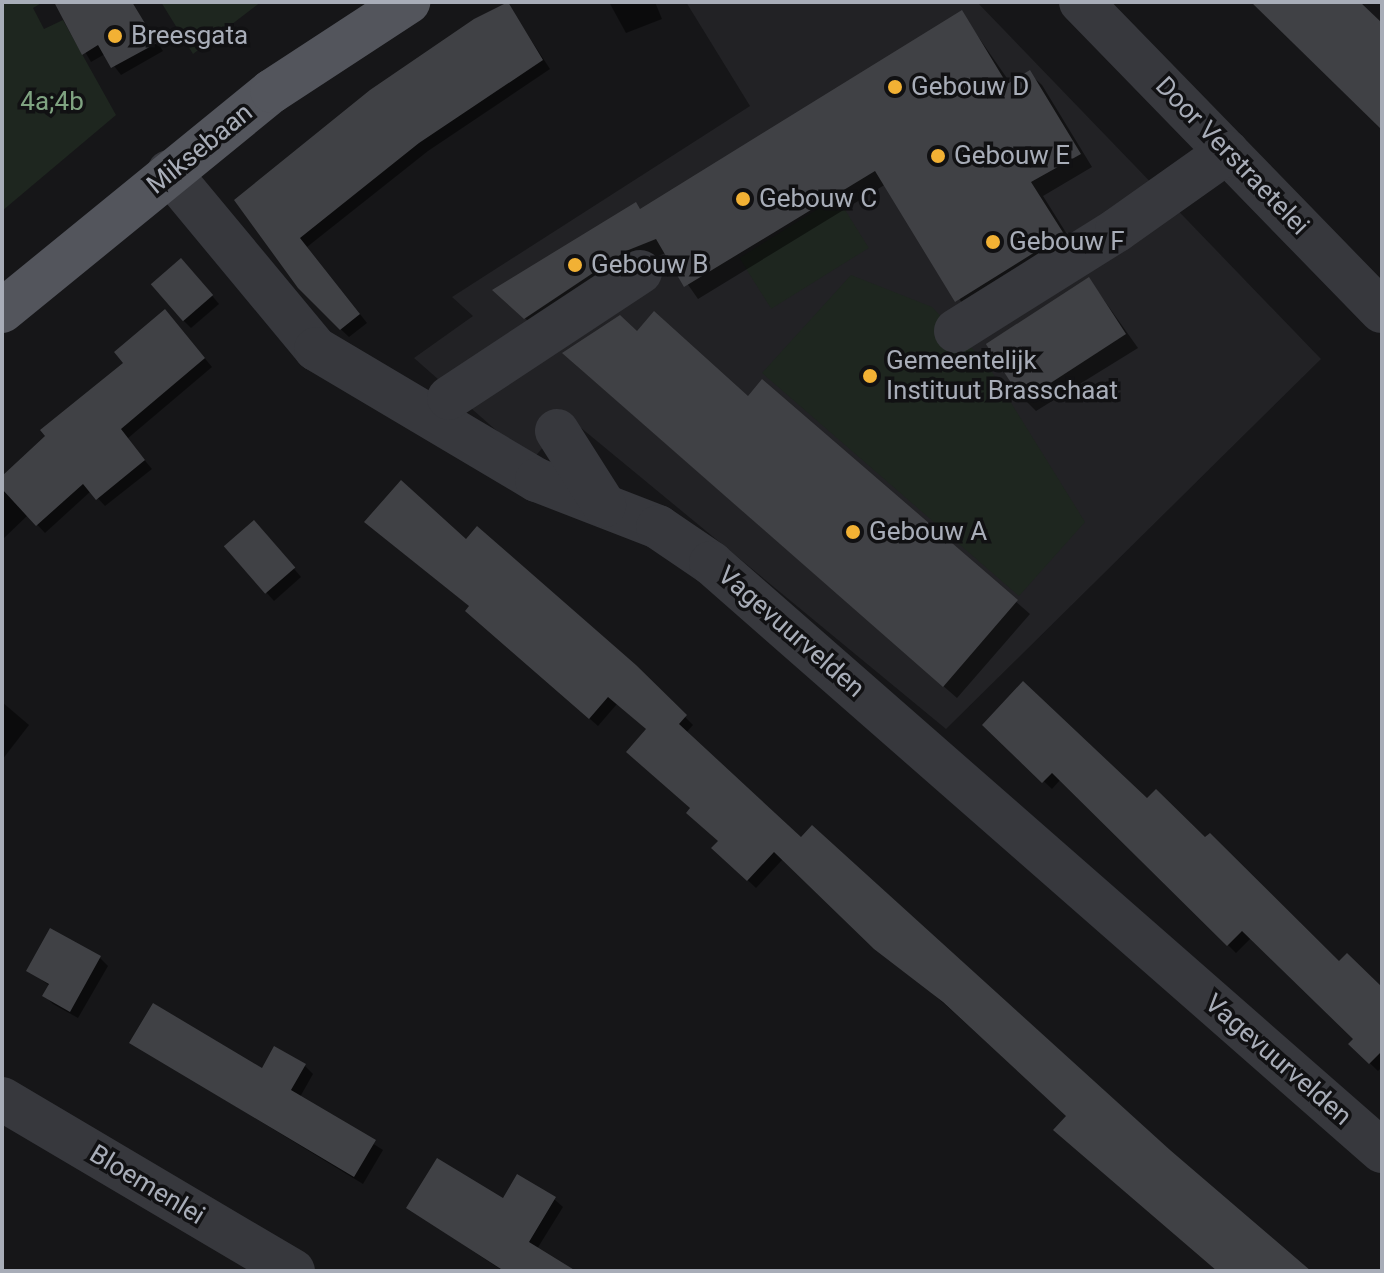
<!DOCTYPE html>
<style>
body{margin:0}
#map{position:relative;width:1384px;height:1273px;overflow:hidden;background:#161618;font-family:Roboto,sans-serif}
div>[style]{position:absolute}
.built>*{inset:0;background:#222225}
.green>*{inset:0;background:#1e261f;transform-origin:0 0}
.shadow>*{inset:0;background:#0007}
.building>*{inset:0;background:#404145;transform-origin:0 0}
.minor>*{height:44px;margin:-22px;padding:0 22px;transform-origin:22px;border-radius:22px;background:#37383d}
.major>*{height:44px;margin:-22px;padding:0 22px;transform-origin:22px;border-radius:22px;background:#53555c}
.dots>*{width:22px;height:22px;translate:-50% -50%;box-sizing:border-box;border:4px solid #111113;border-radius:50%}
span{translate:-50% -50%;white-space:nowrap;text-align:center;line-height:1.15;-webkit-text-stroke:7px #111113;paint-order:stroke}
.poi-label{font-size:26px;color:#a8adb8}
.left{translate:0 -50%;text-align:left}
.park-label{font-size:26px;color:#7fa381}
.street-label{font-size:26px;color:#a8adb8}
.frame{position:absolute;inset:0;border:4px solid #a8adb8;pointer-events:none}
</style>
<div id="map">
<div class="built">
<i style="clip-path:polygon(686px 2px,977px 2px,1321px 359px,946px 729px,569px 418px,531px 461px,414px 358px,473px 316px,452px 297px,750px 106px)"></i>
</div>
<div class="green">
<i style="clip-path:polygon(2px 2px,43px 2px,33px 8px,44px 29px,63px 20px,116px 115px,2px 211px)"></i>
<i style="clip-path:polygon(161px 2px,261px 2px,193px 54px)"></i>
<i style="left:837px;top:197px;width:60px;height:115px;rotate:58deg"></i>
<i style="clip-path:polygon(851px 275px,932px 307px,987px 364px,1085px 522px,1019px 596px,762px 373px)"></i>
</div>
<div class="shadow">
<i style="clip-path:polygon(56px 2px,131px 2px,163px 51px,121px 75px,105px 54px,91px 62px)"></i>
<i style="clip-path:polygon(609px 2px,655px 2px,662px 19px,626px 33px)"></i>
<i style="clip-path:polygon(507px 3px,550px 69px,428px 151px,307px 247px,367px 323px,349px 337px,315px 305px,237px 200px)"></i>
<i style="clip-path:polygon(961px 12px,1011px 84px,1029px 73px,1042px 85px,1092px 167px,1043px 196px,1075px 247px,969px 314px,886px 184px,698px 299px,666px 253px,639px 263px,538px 330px,507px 302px,641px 210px)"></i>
<i style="clip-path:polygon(189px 268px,219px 304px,191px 328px,183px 320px)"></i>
<i style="clip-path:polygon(1089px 279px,1138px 348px,1036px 411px,1023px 398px)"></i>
<i style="clip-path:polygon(173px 320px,212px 367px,127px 439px,152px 469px,105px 506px,91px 491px,45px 533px,28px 515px,2px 540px,2px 479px)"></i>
<i style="clip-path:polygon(637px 334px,748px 398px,763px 382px,1030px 614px,957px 698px,577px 366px)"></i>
<i style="clip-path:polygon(262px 531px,301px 577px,274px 601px,266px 592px)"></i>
<i style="clip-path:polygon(466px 542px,635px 667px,693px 725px,686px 733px,801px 840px,1307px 1271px,1217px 1271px,1069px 1116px,783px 859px,756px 888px,722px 856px,720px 841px,692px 809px,648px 730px,617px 704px,598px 726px,476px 619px)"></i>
<i style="clip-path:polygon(2px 702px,29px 725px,2px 760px)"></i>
<i style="clip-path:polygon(984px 725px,1147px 801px,1339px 964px,1382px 989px,1382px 1067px,1378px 1071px,1350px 1044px,1355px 1039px,1251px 938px,1236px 953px,1061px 779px,1052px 789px)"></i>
<i style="clip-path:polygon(100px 958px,108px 966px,78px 1018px,53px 1004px,44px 995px,50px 986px,28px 970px)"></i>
<i style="clip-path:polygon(132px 1043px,263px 1070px,305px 1066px,313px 1074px,300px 1097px,383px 1150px,363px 1184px)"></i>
<i style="clip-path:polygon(554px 1199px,563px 1207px,537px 1249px,573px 1271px,503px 1271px,408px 1208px)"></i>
</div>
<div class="building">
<i style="clip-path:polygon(54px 2px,132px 2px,157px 43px,111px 68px,98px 45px,82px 55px)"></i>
<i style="clip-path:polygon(508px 2px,543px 60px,419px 143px,300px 238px,360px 314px,340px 330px,298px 288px,234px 200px,370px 90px,474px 19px)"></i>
<i style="clip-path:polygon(1251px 2px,1360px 2px,1382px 23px,1382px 130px)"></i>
<i style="clip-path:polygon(962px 10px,1007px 84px,1030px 70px,1081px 154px,1031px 182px,1064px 234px,955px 302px,875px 171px,684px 287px,656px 239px,626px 251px,524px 319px,492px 290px,636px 202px,640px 209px)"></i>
<i style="left:181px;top:258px;width:49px;height:40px;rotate:49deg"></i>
<i style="left:1089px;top:277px;width:68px;height:123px;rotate:57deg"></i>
<i style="clip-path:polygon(165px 309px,205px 358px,121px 429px,145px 460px,96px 500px,83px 484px,36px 526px,2px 489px,2px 476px,45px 436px,40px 430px,123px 363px,114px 352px)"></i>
<i style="clip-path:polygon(654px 311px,748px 396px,762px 379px,1018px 600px,943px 687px,562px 353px,620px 315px,637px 331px)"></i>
<i style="clip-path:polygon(401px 480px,466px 539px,477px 526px,636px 665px,687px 715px,679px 724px,801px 837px,812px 825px,1170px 1150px,1311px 1271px,1217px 1271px,1053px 1130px,1066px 1116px,943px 1002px,874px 949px,774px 852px,747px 881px,711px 848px,718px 841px,686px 813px,690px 808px,626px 752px,646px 729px,608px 697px,589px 719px,465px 611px,469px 606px,364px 522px)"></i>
<i style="left:254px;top:520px;width:63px;height:40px;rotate:49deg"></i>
<i style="clip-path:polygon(1023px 681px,1147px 798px,1156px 789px,1205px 837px,1210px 833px,1339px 961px,1347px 953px,1382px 987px,1382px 1051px,1369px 1064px,1348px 1044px,1353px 1039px,1242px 931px,1227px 946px,1052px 773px,1042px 783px,982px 725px)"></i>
<i style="clip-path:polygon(50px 928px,101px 956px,70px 1012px,42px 996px,49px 984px,26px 971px)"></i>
<i style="clip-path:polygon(153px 1003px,262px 1068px,274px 1046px,306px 1064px,291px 1090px,376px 1140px,354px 1177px,129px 1043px)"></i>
<i style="clip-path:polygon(437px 1158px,503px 1198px,517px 1174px,556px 1197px,529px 1242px,576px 1271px,504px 1271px,406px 1208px)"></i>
</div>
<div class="minor">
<i style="left:1081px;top:2px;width:431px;rotate:45.8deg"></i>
<i style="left:169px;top:172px;width:230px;rotate:50.3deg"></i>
<i style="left:316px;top:349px;width:257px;rotate:30.7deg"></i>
<i style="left:537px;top:480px;width:130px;rotate:21.2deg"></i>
<i style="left:658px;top:527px;width:64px;rotate:34.2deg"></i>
<i style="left:711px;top:563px;width:892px;rotate:41.23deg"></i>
<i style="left:956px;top:331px;width:190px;rotate:-32.1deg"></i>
<i style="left:1117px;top:230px;width:135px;rotate:-35.3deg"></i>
<i style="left:449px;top:398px;width:229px;rotate:-33.4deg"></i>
<i style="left:557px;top:431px;width:88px;rotate:57.6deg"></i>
<i style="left:2px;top:1099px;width:338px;rotate:30.6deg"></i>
</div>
<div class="major">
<i style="left:2px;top:311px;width:348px;rotate:-39.2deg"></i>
<i style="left:272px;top:91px;width:163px;rotate:-33.2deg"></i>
</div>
<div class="dots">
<i style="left:115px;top:36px;background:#f2b134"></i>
<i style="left:895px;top:87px;background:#f2b134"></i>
<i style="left:938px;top:156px;background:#f2b134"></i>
<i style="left:743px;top:199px;background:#f2b134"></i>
<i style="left:993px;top:242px;background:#f2b134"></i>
<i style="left:575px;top:265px;background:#f2b134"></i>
<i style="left:870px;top:376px;background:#f2b134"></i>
<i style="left:853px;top:532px;background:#f2b134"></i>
</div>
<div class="poi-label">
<span class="left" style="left:131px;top:36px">Breesgata</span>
<span class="left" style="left:911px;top:87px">Gebouw D</span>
<span class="left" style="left:954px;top:156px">Gebouw E</span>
<span class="left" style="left:759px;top:199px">Gebouw C</span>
<span class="left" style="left:1009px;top:242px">Gebouw F</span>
<span class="left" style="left:591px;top:265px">Gebouw B</span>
<span class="left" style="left:886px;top:376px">Gemeentelijk<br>Instituut Brasschaat</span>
<span class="left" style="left:869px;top:532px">Gebouw A</span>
</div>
<div class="park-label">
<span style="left:52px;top:102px">4a;4b</span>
</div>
<div class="street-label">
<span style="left:200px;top:149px;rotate:-39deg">Miksebaan</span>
<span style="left:1232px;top:156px;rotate:46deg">Door Verstraetelei</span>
<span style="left:791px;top:632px;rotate:41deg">Vagevuurvelden</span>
<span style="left:1278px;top:1060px;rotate:41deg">Vagevuurvelden</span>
<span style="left:147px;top:1185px;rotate:31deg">Bloemenlei</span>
</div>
<div class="frame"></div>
</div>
